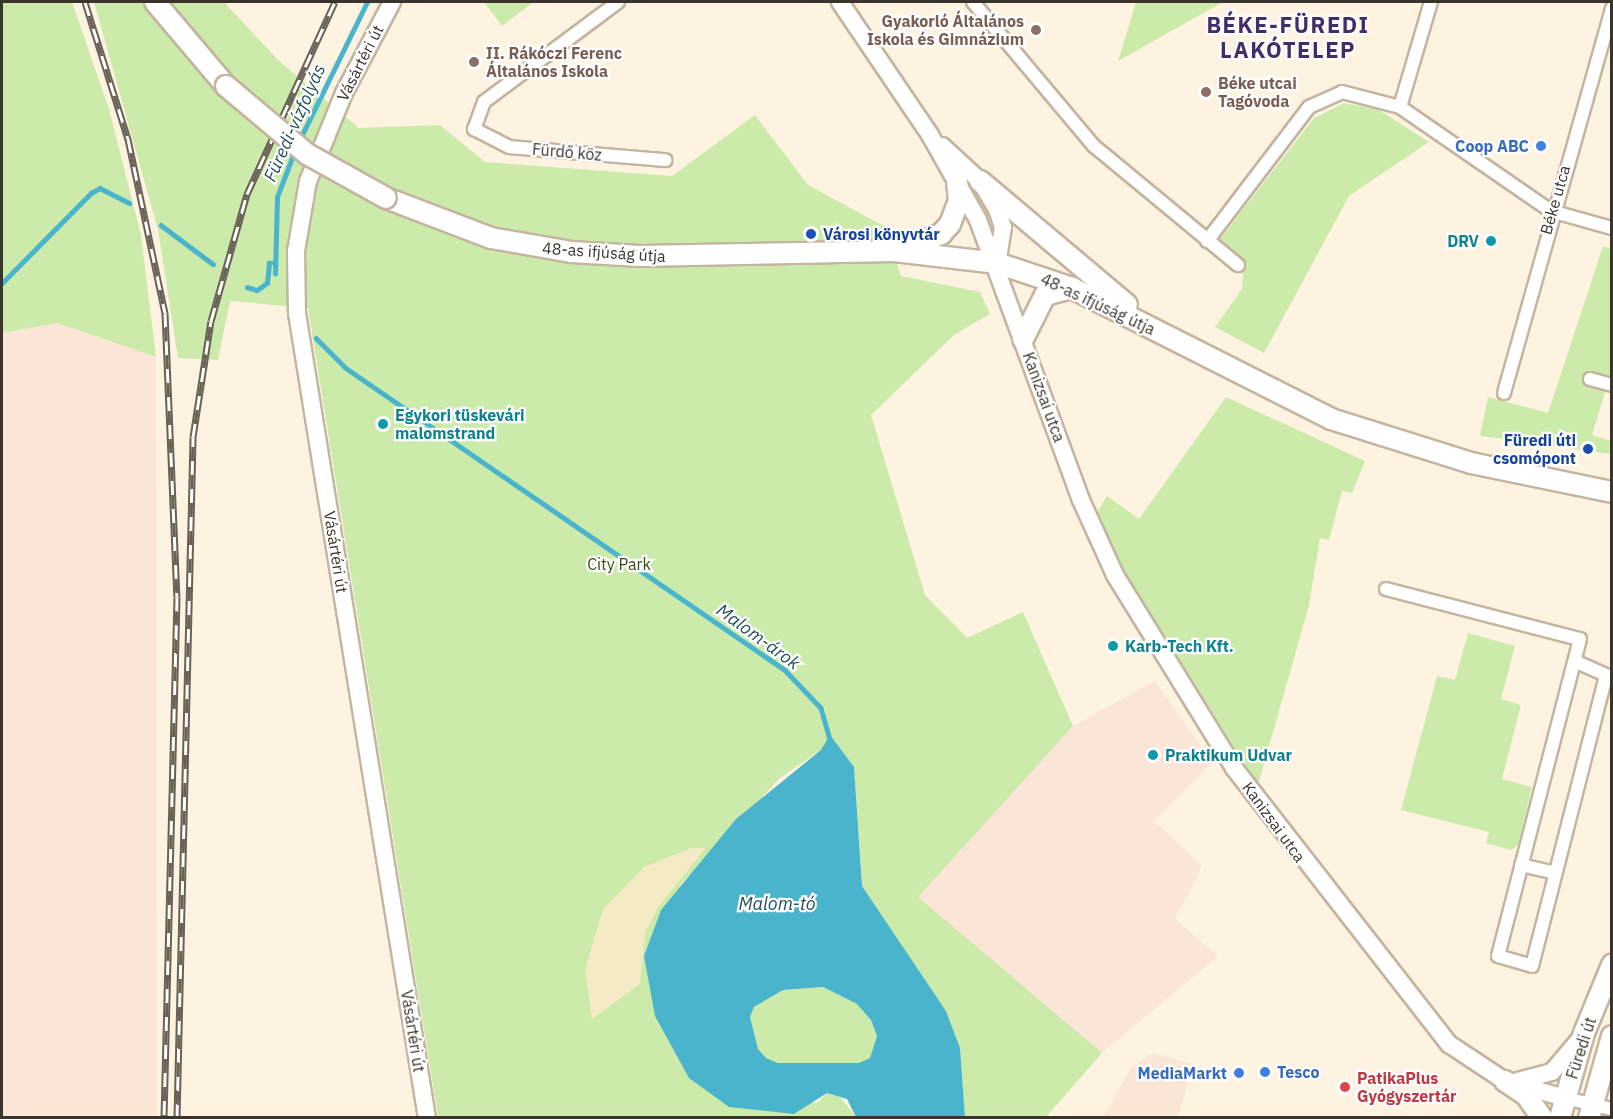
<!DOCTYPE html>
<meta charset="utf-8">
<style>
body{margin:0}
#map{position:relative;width:1613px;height:1119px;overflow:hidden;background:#fef2e1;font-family:"IBM Plex Sans",sans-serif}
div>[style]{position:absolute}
.industrial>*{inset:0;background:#fae5d7}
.green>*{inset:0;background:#ccebab}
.sand>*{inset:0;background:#f4eac5}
.water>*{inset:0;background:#4ab4cd}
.stream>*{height:4.5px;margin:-2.25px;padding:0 2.25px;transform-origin:2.25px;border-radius:2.25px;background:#4ab4cd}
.roads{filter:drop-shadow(2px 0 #c3b5a0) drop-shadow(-2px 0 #c3b5a0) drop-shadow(0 2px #c3b5a0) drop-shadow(0 -2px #c3b5a0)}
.street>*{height:12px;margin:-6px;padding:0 6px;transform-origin:6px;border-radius:6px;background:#fff}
.secondary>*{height:16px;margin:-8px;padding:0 8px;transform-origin:8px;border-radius:8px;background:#fff}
.primary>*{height:20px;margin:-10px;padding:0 10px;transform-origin:10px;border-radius:10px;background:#fff}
.rail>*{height:7px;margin-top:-3.5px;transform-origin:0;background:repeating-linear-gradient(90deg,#fff 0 14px,#696157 0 28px);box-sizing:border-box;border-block:2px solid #696157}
.bridges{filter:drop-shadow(2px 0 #c3b5a0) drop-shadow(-2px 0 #c3b5a0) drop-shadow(0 2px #c3b5a0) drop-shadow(0 -2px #c3b5a0)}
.primary-bridge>*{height:20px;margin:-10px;padding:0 10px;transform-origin:10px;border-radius:10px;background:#fff}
.dots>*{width:16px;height:16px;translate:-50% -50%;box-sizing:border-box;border:3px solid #fff;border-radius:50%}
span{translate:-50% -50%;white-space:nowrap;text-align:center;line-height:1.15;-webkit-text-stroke:4.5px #fff;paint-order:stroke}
.education-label{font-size:16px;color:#785e54;font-weight:700}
.right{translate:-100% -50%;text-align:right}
.left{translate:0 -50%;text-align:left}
.street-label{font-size:16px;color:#3a342c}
.shop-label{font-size:16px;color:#366cbe;font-weight:700}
.transit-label{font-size:16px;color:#164399;font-weight:700}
.culture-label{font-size:16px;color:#0d838f;font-weight:700}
.park-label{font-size:16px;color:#354a17}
.health-label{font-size:16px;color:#be3a42;font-weight:700}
.water-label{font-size:18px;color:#23505c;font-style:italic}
.district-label{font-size:22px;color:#432d69;font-weight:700;letter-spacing:1.5px}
.frame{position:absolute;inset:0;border:3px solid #3a342c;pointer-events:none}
</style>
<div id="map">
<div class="industrial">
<i style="clip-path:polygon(57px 323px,156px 357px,157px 1117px,2px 1118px,2px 333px)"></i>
<i style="clip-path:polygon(1155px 681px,1212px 762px,1154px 821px,1202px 866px,1175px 919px,1218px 956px,1102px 1053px,917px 897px,1073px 726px)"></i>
<i style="clip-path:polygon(1152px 1053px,1193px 1064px,1178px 1117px,1103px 1117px,1131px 1068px)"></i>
</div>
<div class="green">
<i style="clip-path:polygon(2px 2px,72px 2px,109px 109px,141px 235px,156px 357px,57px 323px,2px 333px)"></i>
<i style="clip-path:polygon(94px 2px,224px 2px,278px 60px,359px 128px,440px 125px,485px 162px,672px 176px,755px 115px,808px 185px,884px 226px,901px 276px,980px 292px,990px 314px,954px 335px,871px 415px,925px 595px,967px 638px,1023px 612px,1073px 726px,918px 897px,1102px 1053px,1046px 1117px,965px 1117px,960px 1048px,946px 1011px,862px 886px,854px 767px,821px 750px,780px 778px,681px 884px,644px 956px,816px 1104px,827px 1093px,838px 1094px,856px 1117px,438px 1117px,308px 308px,230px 301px,218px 360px,178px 358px,158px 230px)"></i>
<i style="clip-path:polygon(484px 2px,534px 2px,502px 26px)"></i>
<i style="clip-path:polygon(1136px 2px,1223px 2px,1118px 61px)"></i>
<i style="clip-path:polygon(1344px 103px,1379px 110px,1429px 142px,1349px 196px,1264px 353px,1215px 327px,1242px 289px,1244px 259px,1220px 239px,1314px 118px)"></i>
<i style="clip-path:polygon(1603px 246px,1611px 249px,1611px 373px,1592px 435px,1611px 441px,1611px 454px,1480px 436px,1488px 397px,1548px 413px)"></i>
<i style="clip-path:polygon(1226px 397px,1365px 461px,1352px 493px,1342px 491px,1329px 540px,1320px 538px,1309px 605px,1258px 785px,1122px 568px,1096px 514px,1107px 496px,1139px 519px)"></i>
<i style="clip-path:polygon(1468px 633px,1515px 646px,1501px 699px,1521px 705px,1502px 779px,1532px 787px,1518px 845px,1511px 850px,1486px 843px,1489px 832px,1401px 810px,1437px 676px,1455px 680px)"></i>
<i style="clip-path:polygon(823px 987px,858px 1004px,871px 1020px,877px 1036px,870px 1058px,859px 1063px,778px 1063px,766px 1058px,758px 1049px,750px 1017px,754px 1007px,783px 990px)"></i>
</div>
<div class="sand">
<i style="clip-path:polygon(691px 848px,706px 848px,658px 907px,645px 933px,640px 984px,592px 1019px,585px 970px,603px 909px,644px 867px)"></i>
</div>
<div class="water">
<i style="clip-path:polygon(evenodd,830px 735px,854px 767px,862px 886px,946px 1011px,960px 1048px,965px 1117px,856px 1117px,847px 1099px,827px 1093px,794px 1114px,729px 1107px,689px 1078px,655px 1016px,644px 956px,661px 910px,736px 819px,821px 750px,830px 735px,823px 987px,857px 1004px,871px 1020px,877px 1036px,870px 1058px,859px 1063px,778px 1063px,766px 1058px,758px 1049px,750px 1017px,754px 1007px,783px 990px,823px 987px)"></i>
</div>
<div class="stream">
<i style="left:300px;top:139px;width:153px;rotate:-63.9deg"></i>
<i style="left:161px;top:225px;width:65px;rotate:36.9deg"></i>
<i style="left:275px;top:274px;width:77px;rotate:-88.5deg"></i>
<i style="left:277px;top:197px;width:50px;rotate:-69deg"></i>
<i style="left:2px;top:283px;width:127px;rotate:-45.3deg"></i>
<i style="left:91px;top:193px;width:10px;rotate:-29deg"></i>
<i style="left:100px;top:188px;width:33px;rotate:27deg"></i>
<i style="left:247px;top:287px;width:10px;rotate:17deg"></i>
<i style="left:257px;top:290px;width:12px;rotate:-35deg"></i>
<i style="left:267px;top:283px;width:20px;rotate:-84deg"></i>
<i style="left:269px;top:263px;width:5px"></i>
<i style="left:316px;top:338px;width:42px;rotate:45deg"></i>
<i style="left:346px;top:368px;width:533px;rotate:34.53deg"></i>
<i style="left:785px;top:670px;width:52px;rotate:46.5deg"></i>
<i style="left:821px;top:708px;width:33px;rotate:74deg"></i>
</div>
<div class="roads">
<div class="street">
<i style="left:618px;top:2px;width:167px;rotate:143.3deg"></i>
<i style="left:484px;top:102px;width:29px;rotate:110deg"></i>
<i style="left:474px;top:129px;width:39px;rotate:27deg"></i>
<i style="left:509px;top:147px;width:157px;rotate:4.8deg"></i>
<i style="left:973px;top:2px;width:188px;rotate:50deg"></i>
<i style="left:1094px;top:146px;width:187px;rotate:39.6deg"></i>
<i style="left:1400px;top:107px;width:109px;rotate:-73.6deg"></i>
<i style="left:1207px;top:241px;width:168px;rotate:-52.7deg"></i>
<i style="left:1309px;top:107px;width:36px;rotate:-24deg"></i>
<i style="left:1342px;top:92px;width:60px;rotate:14.5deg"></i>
<i style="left:1400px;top:107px;width:183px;rotate:34.6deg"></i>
<i style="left:1551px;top:211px;width:63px;rotate:15.6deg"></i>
<i style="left:1590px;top:379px;width:23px;rotate:15deg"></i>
<i style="left:1504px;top:393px;width:400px;rotate:-74.3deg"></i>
<i style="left:1386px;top:589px;width:200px;rotate:14.5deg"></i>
<i style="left:1580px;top:639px;width:327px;rotate:104.5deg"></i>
<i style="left:1498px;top:956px;width:35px;rotate:16deg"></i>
<i style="left:1532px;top:966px;width:300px;rotate:-75.7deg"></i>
<i style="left:1606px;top:675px;width:34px;rotate:-156deg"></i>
<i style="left:1521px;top:865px;width:35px;rotate:13deg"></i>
<i style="left:1565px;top:1098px;width:48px;rotate:13.2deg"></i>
</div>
<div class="secondary">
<i style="left:392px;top:2px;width:103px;rotate:117.8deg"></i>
<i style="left:344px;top:93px;width:95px;rotate:112.2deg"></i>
<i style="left:308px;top:181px;width:71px;rotate:99.7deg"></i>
<i style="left:296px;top:251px;width:62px;rotate:89.1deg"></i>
<i style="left:297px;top:313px;width:815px;rotate:80.83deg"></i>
<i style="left:840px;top:2px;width:161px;rotate:55.9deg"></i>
<i style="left:930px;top:135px;width:98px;rotate:60.5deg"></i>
<i style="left:978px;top:220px;width:298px;rotate:69.8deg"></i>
<i style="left:1081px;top:500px;width:82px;rotate:65.6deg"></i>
<i style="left:1115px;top:575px;width:227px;rotate:58.3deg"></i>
<i style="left:1234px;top:768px;width:350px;rotate:52.1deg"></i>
<i style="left:1449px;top:1044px;width:67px;rotate:33.5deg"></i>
<i style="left:1505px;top:1081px;width:62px;rotate:15.8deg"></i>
<i style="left:942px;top:146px;width:52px;rotate:42.6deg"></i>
<i style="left:980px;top:181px;width:33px;rotate:59deg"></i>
<i style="left:997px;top:209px;width:19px;rotate:72deg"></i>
<i style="left:1003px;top:227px;width:36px;rotate:99deg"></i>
<i style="left:1518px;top:1081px;width:35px;rotate:-15deg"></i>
<i style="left:1552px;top:1072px;width:43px;rotate:-49.7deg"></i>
</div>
<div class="primary">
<i style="left:155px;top:2px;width:110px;rotate:49.8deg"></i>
<i style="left:980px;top:181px;width:192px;rotate:40.1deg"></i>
<i style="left:386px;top:198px;width:112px;rotate:20.9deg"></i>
<i style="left:491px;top:238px;width:81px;rotate:9.9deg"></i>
<i style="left:571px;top:252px;width:69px;rotate:3.3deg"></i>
<i style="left:640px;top:256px;width:254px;rotate:-1.1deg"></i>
<i style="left:894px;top:251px;width:104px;rotate:6.6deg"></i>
<i style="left:997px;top:263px;width:79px;rotate:18.4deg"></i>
<i style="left:1072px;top:288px;width:290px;rotate:26.8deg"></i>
<i style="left:1331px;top:419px;width:147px;rotate:17.4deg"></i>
<i style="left:1471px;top:463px;width:144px;rotate:11.6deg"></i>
<i style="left:909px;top:247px;width:35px;rotate:-22deg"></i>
<i style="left:941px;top:234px;width:13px;rotate:-48deg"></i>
<i style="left:950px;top:224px;width:25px;rotate:-69deg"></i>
<i style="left:959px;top:201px;width:18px;rotate:-96deg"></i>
<i style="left:1023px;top:339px;width:49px;rotate:-63.4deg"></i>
<i style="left:1045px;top:295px;width:28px;rotate:-15deg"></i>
<i style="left:1505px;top:1081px;width:25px;rotate:34deg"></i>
<i style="left:1526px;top:1095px;width:28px;rotate:55deg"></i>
<i style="left:1560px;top:1118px;width:88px;rotate:-74.2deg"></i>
<i style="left:1584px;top:1033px;width:74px;rotate:-67.6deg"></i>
<i style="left:1589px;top:1118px;width:85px;rotate:-74.3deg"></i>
</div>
</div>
<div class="rail">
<i style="left:85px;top:2px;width:144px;rotate:72.6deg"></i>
<i style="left:128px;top:139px;width:178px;rotate:78deg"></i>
<i style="left:165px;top:313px;width:284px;rotate:87.6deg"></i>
<i style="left:177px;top:597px;width:521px;rotate:91.43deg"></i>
<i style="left:177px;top:1118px;width:681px;rotate:-88.65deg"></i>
<i style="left:193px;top:437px;width:117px;rotate:-81.2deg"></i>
<i style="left:211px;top:321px;width:132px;rotate:-74.2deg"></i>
<i style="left:247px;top:194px;width:211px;rotate:-65.4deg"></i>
</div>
<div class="bridges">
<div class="primary-bridge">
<i style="left:226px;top:86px;width:106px;rotate:40deg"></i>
<i style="left:307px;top:154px;width:90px;rotate:29.1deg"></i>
</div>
</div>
<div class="dots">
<i style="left:1036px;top:30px;background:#8d6e63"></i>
<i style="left:474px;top:62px;background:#8d6e63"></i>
<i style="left:1206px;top:92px;background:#8d6e63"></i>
<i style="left:1541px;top:146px;background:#3f7fe0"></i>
<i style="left:811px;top:234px;background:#1a4fb4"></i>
<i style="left:1491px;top:241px;background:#0f9aa8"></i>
<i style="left:383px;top:424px;background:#0f9aa8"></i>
<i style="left:1588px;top:449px;background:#1a4fb4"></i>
<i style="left:1113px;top:646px;background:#0f9aa8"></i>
<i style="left:1153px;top:755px;background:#0f9aa8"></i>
<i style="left:1265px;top:1072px;background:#3f7fe0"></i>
<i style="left:1239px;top:1073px;background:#3f7fe0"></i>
<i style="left:1345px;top:1087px;background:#e0444e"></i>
</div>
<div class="education-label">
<span class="right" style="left:1024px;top:30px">Gyakorló Általános<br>Iskola és Gimnázium</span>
<span class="left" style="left:486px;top:62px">II. Rákóczi Ferenc<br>Általános Iskola</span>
<span class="left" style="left:1218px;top:92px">Béke utcai<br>Tagóvoda</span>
</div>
<div class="street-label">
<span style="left:360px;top:63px;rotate:-63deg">Vásártéri út</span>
<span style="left:567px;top:152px;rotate:5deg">Fürdő köz</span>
<span style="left:1555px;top:200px;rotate:-74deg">Béke utca</span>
<span style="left:604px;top:252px;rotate:4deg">48-as ifjúság útja</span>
<span style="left:1098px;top:304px;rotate:25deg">48-as ifjúság útja</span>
<span style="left:1044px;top:397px;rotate:70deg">Kanizsai utca</span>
<span style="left:336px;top:552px;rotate:81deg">Vásártéri út</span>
<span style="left:1274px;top:822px;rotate:54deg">Kanizsai utca</span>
<span style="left:413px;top:1031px;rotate:81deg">Vásártéri út</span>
<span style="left:1581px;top:1048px;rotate:-72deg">Füredi út</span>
</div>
<div class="shop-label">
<span class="right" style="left:1529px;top:146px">Coop ABC</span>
<span class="left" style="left:1277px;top:1072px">Tesco</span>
<span class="right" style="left:1227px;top:1073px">MediaMarkt</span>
</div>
<div class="transit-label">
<span class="left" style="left:823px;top:234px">Városi könyvtár</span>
<span class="right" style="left:1576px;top:449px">Füredi úti<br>csomópont</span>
</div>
<div class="culture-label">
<span class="right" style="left:1479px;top:241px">DRV</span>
<span class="left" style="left:395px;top:424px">Egykori tüskevári<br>malomstrand</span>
<span class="left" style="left:1125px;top:646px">Karb-Tech Kft.</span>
<span class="left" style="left:1165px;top:755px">Praktikum Udvar</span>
</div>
<div class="park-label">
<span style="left:619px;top:564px">City Park</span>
</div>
<div class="health-label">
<span class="left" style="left:1357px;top:1087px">PatikaPlus<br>Gyógyszertár</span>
</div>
<div class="water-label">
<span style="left:295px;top:123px;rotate:-66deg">Füredi-vízfolyás</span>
<span style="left:758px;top:637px;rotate:36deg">Malom-árok</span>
<span style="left:777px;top:904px">Malom-tó</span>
</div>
<div class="district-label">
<span style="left:1288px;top:37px">BÉKE-FÜREDI<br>LAKÓTELEP</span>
</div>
<div class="frame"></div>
</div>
